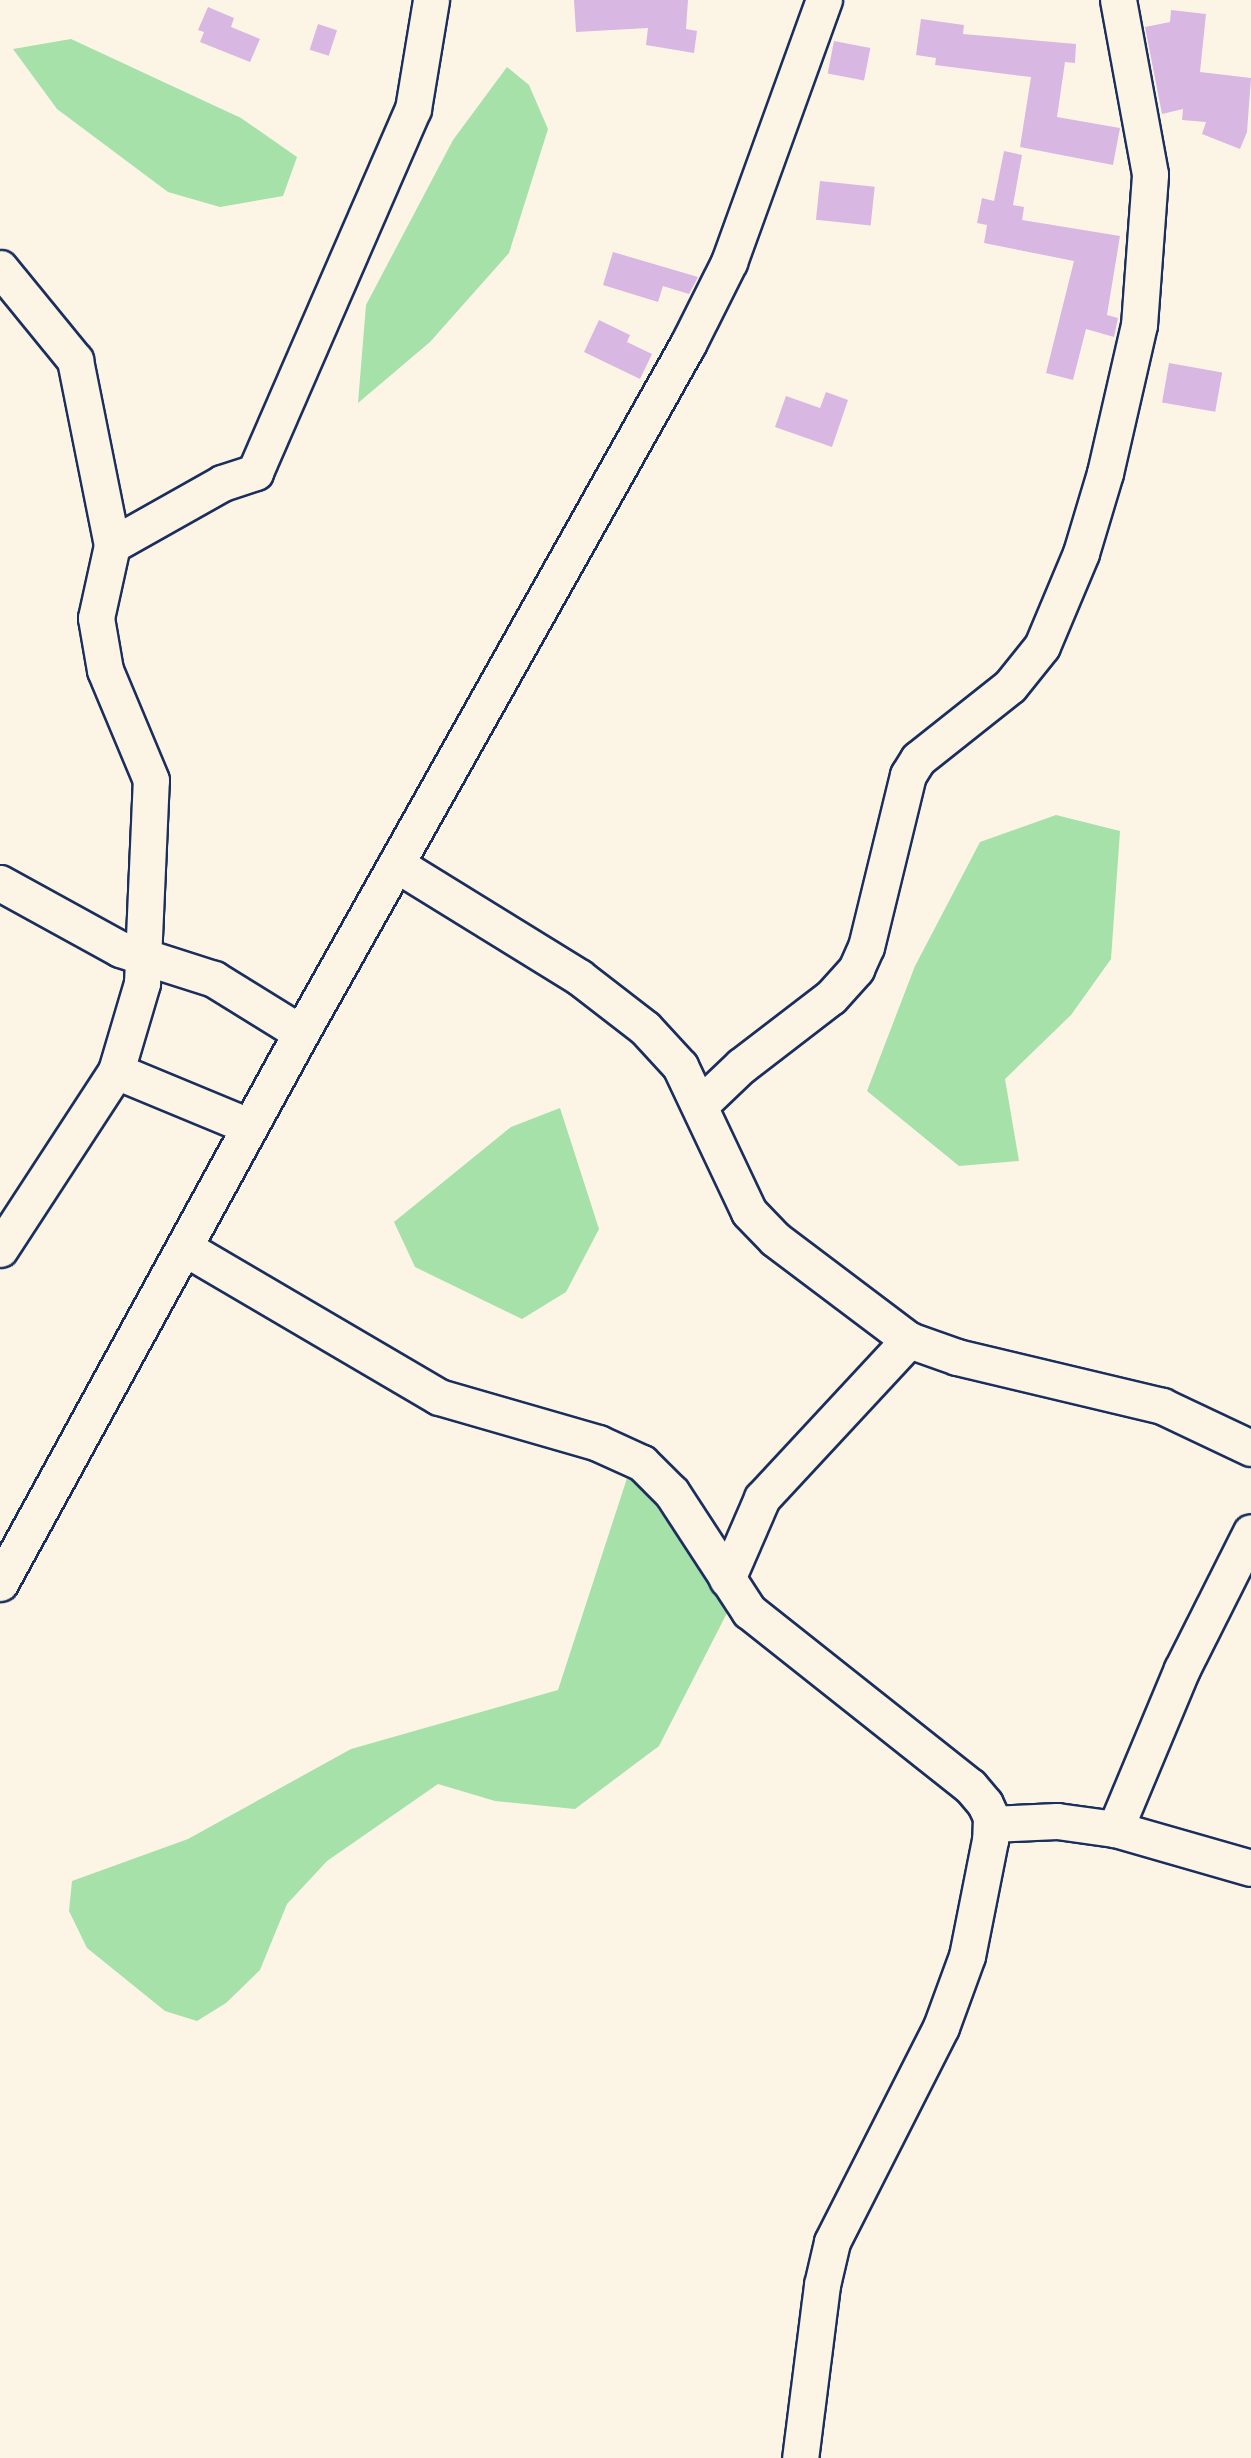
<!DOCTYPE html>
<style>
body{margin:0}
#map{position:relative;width:1251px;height:2458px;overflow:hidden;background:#fcf5e5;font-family:"Balsamiq Sans",sans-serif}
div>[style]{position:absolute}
.green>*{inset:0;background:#a5e1a8}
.building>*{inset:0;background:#d8b7e2;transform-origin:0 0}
.roads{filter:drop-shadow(2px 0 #1b2f5e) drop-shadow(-2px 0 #1b2f5e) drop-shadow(0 2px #1b2f5e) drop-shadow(0 -2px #1b2f5e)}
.minor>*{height:35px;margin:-17.5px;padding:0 17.5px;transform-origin:17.5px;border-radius:17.5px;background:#fcf5e5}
span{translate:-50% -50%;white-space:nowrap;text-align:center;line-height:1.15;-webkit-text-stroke:9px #fcf5e5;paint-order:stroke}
</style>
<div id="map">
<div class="green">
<i style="clip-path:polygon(71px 39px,241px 118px,297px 157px,283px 196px,220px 207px,168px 192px,57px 109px,13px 49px)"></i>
<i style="clip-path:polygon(507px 67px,529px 85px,548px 129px,509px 253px,430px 342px,358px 403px,366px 305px,453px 140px)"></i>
<i style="clip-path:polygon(1056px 815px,1120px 831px,1111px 959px,1071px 1015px,1005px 1079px,1019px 1161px,959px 1166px,867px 1091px,915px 966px,980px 842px)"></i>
<i style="clip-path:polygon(560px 1108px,599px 1229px,566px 1292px,522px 1319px,415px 1267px,394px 1222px,511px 1127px)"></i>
<i style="clip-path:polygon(630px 1469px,729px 1609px,659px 1746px,575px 1809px,495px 1801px,438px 1784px,327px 1861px,287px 1904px,260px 1970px,226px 2003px,197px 2021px,165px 2011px,87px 1948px,69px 1911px,72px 1881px,188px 1839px,351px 1749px,558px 1690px)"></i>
</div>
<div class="building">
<i style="clip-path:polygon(574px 0,688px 0,686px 29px,697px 31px,694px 53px,646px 45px,648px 28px,576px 32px)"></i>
<i style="clip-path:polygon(208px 7px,234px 18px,231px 27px,260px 39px,250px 62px,200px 42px,204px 32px,198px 30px)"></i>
<i style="clip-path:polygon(1171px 10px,1206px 14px,1200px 72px,1251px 78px,1247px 132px,1240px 149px,1202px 134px,1206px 122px,1182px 120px,1183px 109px,1162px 114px,1145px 27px,1170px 22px)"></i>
<i style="clip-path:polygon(921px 19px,964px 25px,963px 34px,1076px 44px,1075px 63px,1065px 62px,1057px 117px,1120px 128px,1113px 165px,1020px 147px,1031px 77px,935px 65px,936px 58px,916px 55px)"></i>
<i style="left:318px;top:24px;width:20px;height:27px;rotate:18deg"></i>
<i style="left:834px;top:41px;width:37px;height:33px;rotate:11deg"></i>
<i style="clip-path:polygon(1004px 151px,1022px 155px,1013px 205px,1024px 207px,1022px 220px,1120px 236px,1107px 315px,1118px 318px,1114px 337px,1086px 329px,1073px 380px,1046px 373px,1074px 261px,984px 243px,987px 225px,977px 223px,982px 198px,994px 201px)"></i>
<i style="left:820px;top:181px;width:55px;height:39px;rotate:6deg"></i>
<i style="clip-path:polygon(613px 252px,698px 277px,689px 294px,663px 286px,658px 302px,603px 285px)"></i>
<i style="clip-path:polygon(599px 320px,630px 335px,627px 342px,652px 354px,640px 379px,584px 352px)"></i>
<i style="left:1169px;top:363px;width:54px;height:40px;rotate:10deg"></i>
<i style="clip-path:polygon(826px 392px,848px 400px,832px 447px,775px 427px,786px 396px,820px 408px)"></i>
</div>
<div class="roads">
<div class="minor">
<i style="left:0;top:268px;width:119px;rotate:50.8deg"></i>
<i style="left:75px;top:360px;width:189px;rotate:78.7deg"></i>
<i style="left:396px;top:864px;width:215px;rotate:31.7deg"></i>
<i style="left:579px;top:977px;width:83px;rotate:37.7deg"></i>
<i style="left:645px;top:1028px;width:52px;rotate:47.4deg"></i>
<i style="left:680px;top:1066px;width:161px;rotate:64.7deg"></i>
<i style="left:749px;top:1212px;width:37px;rotate:46deg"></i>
<i style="left:775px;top:1239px;width:168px;rotate:37deg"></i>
<i style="left:909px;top:1340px;width:51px;rotate:19.5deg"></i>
<i style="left:957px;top:1357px;width:211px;rotate:13.4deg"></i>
<i style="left:1162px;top:1406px;width:98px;rotate:25.3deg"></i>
<i style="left:0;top:883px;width:137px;rotate:28.8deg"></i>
<i style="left:120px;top:949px;width:99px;rotate:17.7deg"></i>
<i style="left:214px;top:979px;width:102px;rotate:31.8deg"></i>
<i style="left:116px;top:1071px;width:144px;rotate:22.5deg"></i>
<i style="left:700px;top:1105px;width:57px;rotate:-43.6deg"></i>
<i style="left:741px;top:1066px;width:113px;rotate:-37.5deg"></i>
<i style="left:831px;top:997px;width:38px;rotate:-48deg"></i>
<i style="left:856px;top:969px;width:24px;rotate:-66deg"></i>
<i style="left:866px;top:947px;width:177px;rotate:-76.3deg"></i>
<i style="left:908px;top:775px;width:19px;rotate:-58deg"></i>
<i style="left:918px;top:759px;width:117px;rotate:-38.4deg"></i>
<i style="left:1010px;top:686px;width:51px;rotate:-51.3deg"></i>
<i style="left:1042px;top:646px;width:101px;rotate:-67.2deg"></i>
<i style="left:1081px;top:553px;width:84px;rotate:-73.3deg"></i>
<i style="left:1105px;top:473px;width:152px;rotate:-77.1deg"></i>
<i style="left:1139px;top:325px;width:151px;rotate:-85.8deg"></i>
<i style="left:1150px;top:174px;width:177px;rotate:-100.4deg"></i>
<i style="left:185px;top:1248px;width:294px;rotate:30.4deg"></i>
<i style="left:439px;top:1397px;width:166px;rotate:16.1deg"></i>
<i style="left:598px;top:1443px;width:48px;rotate:24.4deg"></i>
<i style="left:642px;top:1463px;width:42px;rotate:45deg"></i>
<i style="left:672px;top:1493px;width:141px;rotate:56.9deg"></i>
<i style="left:749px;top:1611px;width:282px;rotate:38.4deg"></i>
<i style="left:970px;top:1786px;width:23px;rotate:50deg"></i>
<i style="left:985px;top:1804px;width:14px;rotate:65deg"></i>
<i style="left:991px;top:1817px;width:23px;rotate:92deg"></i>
<i style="left:990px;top:1840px;width:118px;rotate:101.2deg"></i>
<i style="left:967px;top:1956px;width:76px;rotate:110.1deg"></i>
<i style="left:941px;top:2027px;width:241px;rotate:116.9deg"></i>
<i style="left:832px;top:2242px;width:44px;rotate:103.1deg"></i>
<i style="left:822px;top:2285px;width:174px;rotate:97.2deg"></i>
<i style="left:0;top:1249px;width:212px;rotate:-56.9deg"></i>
<i style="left:116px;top:1071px;width:92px;rotate:-73.5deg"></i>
<i style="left:142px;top:983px;width:203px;rotate:-87.5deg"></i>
<i style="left:151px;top:780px;width:119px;rotate:-112.7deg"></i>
<i style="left:105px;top:670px;width:53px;rotate:-99.8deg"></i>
<i style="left:96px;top:618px;width:75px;rotate:-77.6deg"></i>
<i style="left:112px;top:545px;width:126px;rotate:-29.4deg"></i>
<i style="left:222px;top:483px;width:35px;rotate:-18deg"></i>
<i style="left:255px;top:472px;width:396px;rotate:-66.5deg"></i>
<i style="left:413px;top:109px;width:110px;rotate:-80.6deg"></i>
<i style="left:727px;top:1579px;width:88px;rotate:-66.6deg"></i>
<i style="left:762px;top:1498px;width:216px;rotate:-47.1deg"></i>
<i style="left:0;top:1583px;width:627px;rotate:-61.31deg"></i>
<i style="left:301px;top:1033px;width:790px;rotate:-60.68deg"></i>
<i style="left:688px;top:344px;width:92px;rotate:-63.4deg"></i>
<i style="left:729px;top:262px;width:279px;rotate:-70.1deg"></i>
<i style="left:991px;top:1824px;width:66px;rotate:-2.6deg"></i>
<i style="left:1057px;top:1821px;width:59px;rotate:7.9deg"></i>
<i style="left:1115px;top:1829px;width:141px;rotate:16deg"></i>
<i style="left:1115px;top:1829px;width:173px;rotate:-67.3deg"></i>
<i style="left:1182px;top:1669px;width:153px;rotate:-63.3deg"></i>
</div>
</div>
</div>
